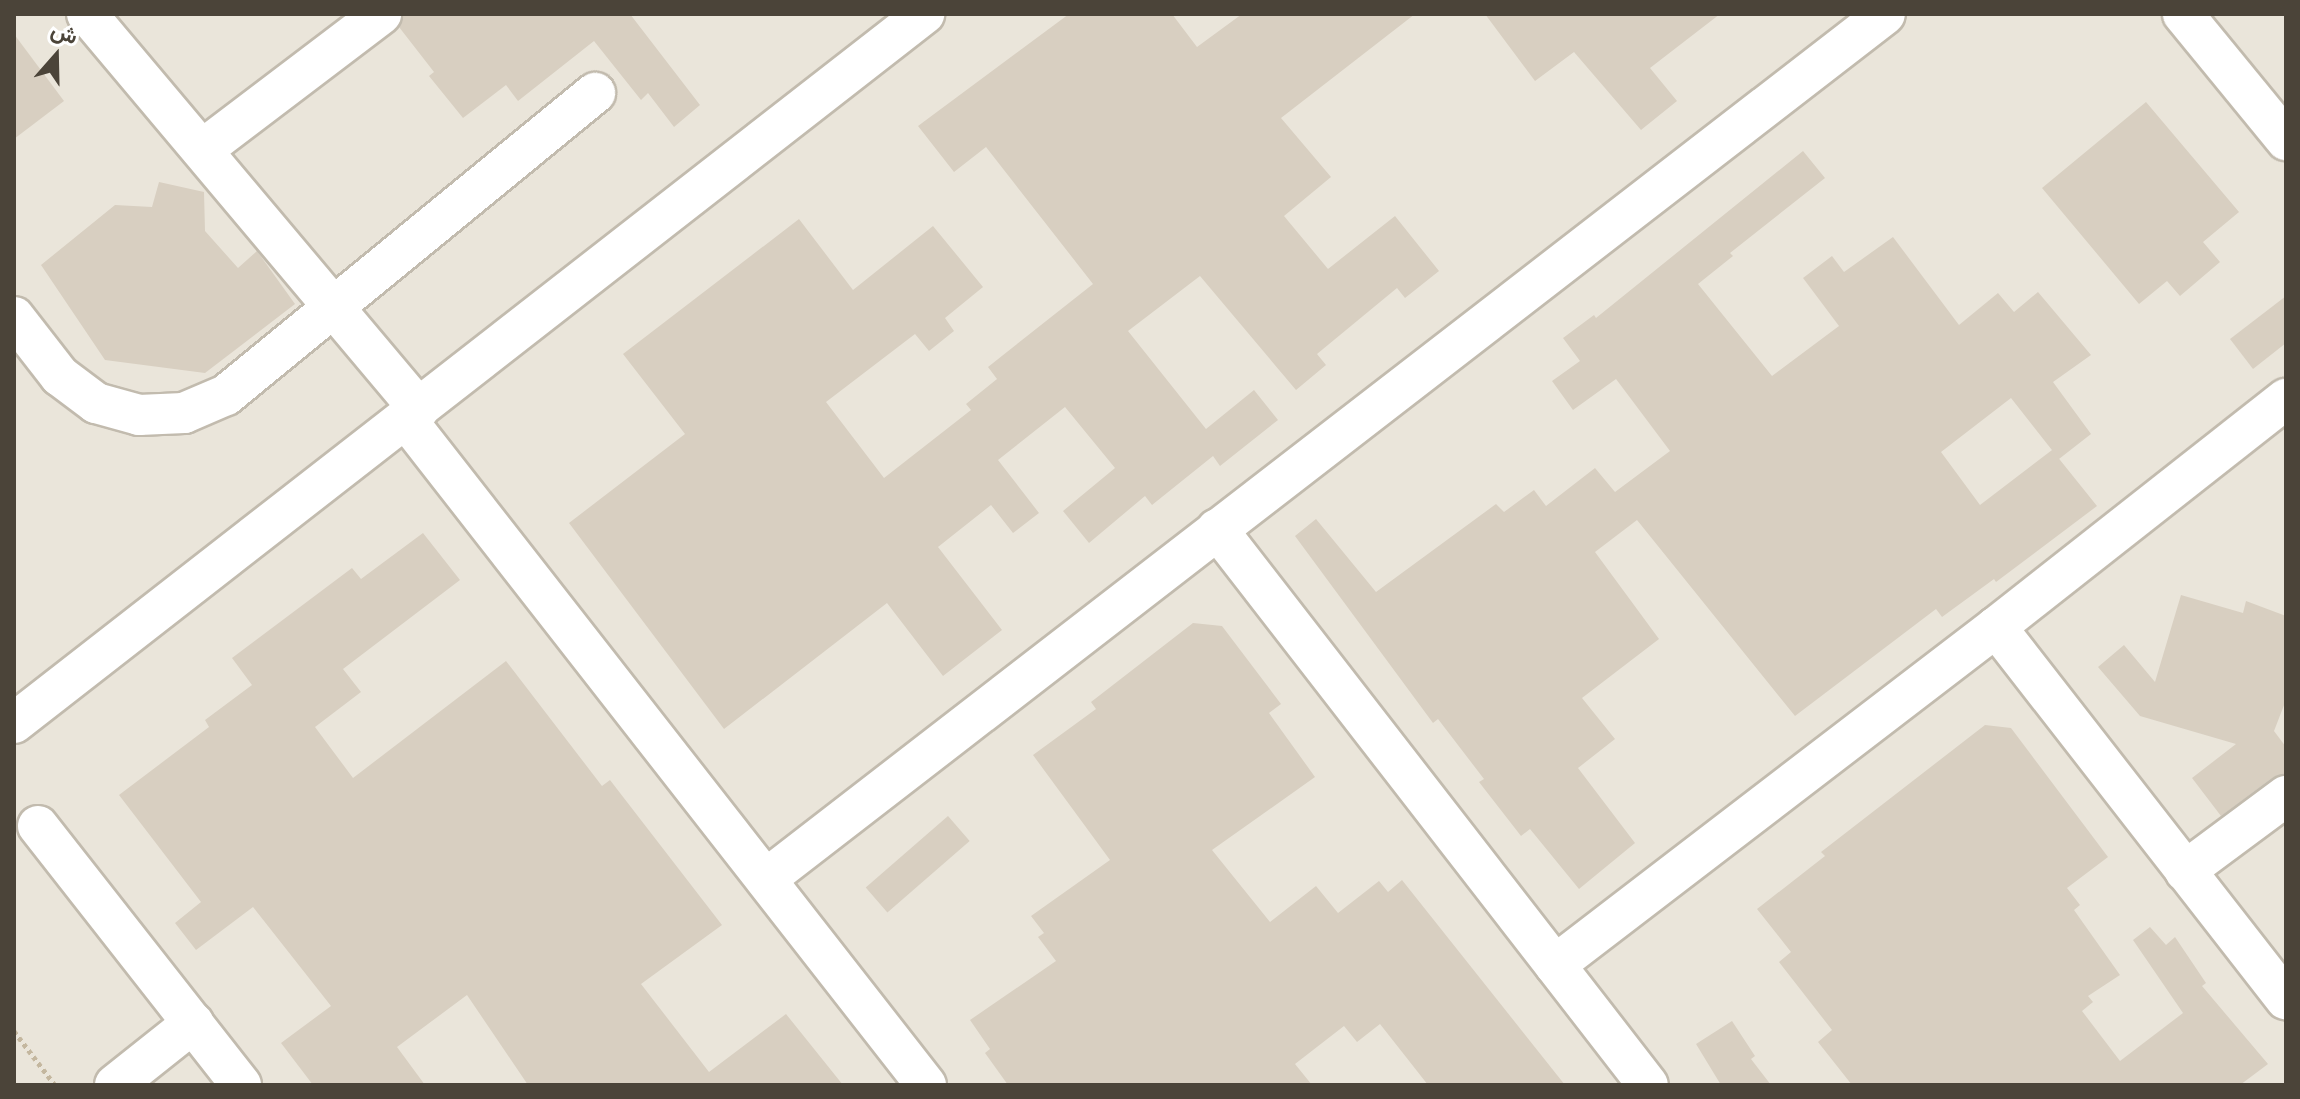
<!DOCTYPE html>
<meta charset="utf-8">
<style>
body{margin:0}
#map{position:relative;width:2300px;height:1099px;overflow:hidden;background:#f6f3ec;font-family:"Alegreya Sans",Vazirmatn,sans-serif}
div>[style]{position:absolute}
.residential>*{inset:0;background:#eae5da;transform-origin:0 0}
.building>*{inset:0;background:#d8cfc1;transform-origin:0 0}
.path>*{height:5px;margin-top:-2.5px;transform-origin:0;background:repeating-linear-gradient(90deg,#c4b79f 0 4px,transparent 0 8px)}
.roads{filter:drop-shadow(2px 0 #c2bbae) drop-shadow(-2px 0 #c2bbae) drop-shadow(0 2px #c2bbae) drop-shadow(0 -2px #c2bbae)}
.minor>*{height:40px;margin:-20px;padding:0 20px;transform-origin:20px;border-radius:20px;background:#fff}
span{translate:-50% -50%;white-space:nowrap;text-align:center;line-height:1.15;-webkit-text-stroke:6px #fff;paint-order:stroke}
.frame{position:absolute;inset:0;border:16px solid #4b4439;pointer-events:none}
.north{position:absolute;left:16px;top:16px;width:80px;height:80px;-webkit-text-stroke:6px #fff;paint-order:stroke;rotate:20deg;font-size:22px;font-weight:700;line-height:32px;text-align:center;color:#4b4439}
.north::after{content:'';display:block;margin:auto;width:28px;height:36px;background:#4b4439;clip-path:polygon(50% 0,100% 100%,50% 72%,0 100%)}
</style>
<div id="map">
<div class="residential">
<i style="left:14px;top:14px;width:2272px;height:1071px"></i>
</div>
<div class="building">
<i style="clip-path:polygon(404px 14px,630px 14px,700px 105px,674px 127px,648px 93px,641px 100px,594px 41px,518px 101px,506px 85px,463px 118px,429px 76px,434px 72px,399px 27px)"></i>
<i style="clip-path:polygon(1069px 14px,1172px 14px,1197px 47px,1242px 14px,1415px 14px,1281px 118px,1331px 177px,1284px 216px,1328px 269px,1395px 216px,1439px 271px,1405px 298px,1397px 288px,1317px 354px,1326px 365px,1296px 390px,1200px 276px,1128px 331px,1206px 429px,1254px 390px,1278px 420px,1220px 466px,1213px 456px,1152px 505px,1145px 496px,1089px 543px,1063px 511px,1115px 468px,1065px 407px,998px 460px,1039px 513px,1013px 533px,991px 505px,938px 547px,1002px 630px,943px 676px,887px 603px,724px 729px,569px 523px,685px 434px,623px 354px,799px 219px,853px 290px,933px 226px,983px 287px,945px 318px,954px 331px,929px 351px,915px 334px,826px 402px,884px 478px,971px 410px,966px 404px,997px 379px,988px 367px,1093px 284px,986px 147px,954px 172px,918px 126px)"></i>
<i style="clip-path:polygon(1485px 14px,1720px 14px,1650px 68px,1677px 101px,1641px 130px,1574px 52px,1535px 81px)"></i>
<i style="clip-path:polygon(14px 34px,64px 101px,14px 139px)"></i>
<i style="clip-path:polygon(2146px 102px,2239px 212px,2203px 242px,2220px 262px,2180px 296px,2167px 281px,2139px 304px,2042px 188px)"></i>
<i style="clip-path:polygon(1803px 151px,1825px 178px,1730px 253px,1733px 256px,1698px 284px,1772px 376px,1839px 326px,1803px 278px,1832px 256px,1844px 272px,1893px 237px,1959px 325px,1998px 293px,2014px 312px,2038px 292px,2091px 355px,2053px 382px,2091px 434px,2059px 459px,2011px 398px,1941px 452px,1980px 505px,2052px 450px,2097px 506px,1996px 582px,1994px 579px,1942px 617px,1936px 609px,1795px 716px,1637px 520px,1595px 552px,1659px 639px,1582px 698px,1615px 739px,1578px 768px,1635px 843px,1579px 889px,1530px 829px,1521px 836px,1479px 782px,1484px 779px,1438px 719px,1433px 723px,1295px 536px,1316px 519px,1376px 592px,1496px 504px,1504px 512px,1534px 490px,1546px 506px,1595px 468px,1615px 492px,1670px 451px,1616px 379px,1573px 410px,1552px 381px,1580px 361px,1563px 338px,1594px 315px,1596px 318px)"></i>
<i style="clip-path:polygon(159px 182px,204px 192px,205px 231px,238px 268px,257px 251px,295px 304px,205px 373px,105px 360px,41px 265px,115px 205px,152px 207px)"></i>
<i style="clip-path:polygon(2286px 296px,2286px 343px,2253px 369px,2230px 339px)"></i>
<i style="clip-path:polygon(423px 533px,460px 580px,343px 669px,361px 692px,315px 727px,353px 778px,506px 661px,602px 786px,610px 780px,722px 925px,641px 984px,709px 1072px,786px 1014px,843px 1085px,528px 1085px,467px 995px,397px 1047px,425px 1085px,313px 1085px,281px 1043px,331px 1006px,253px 907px,196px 950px,175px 923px,201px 902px,119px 795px,209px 727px,205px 720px,252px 685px,232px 658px,352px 568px,361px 579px)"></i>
<i style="clip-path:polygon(2181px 595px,2243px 613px,2246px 601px,2286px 616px,2286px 700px,2274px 731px,2286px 747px,2286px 773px,2272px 778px,2221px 816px,2192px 778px,2236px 744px,2140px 716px,2098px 667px,2124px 645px,2155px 682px)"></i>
<i style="clip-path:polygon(1193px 623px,1222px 626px,1281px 704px,1269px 713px,1315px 777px,1212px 850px,1270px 922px,1316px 886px,1338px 913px,1379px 881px,1388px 892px,1402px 880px,1565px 1085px,1428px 1085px,1380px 1024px,1357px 1042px,1344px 1026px,1295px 1064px,1312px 1085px,1008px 1085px,985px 1053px,990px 1049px,970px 1020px,1056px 961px,1038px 937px,1044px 933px,1031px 916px,1110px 860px,1033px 755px,1096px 709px,1091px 702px)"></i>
<i style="clip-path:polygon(1985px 725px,2011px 728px,2108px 857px,2067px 888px,2080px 905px,2074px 910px,2120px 975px,2088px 996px,2093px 1002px,2082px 1011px,2120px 1061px,2183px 1013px,2133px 940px,2150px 927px,2166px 945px,2175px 937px,2206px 983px,2202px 986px,2268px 1064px,2240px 1085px,1852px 1085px,1818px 1042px,1832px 1030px,1779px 962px,1791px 952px,1757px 909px,1825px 856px,1821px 852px)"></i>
<i style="left:948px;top:816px;width:33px;height:109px;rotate:49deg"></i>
<i style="clip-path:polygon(1732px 1021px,1755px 1056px,1751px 1059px,1771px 1085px,1721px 1085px,1696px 1044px)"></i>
</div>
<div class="path">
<i style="left:14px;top:1031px;width:68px;rotate:52.8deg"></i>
</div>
<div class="roads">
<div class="minor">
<i style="left:87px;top:14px;width:516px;rotate:49.95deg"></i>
<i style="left:2183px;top:14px;width:163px;rotate:50.7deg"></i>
<i style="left:202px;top:150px;width:225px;rotate:-37.2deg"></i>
<i style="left:14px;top:317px;width:75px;rotate:52.1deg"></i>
<i style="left:60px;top:376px;width:45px;rotate:36.9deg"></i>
<i style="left:96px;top:403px;width:45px;rotate:15.6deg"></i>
<i style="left:139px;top:415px;width:45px;rotate:-2.5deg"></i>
<i style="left:184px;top:413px;width:46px;rotate:-23.2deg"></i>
<i style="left:226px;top:395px;width:477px;rotate:-39.3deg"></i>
<i style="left:406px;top:419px;width:845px;rotate:52.02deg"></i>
<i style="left:1217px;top:529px;width:703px;rotate:52.22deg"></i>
<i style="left:1996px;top:627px;width:472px;rotate:52.1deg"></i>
<i style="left:14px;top:723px;width:1154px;rotate:-37.92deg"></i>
<i style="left:38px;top:826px;width:329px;rotate:51.9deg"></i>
<i style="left:2185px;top:871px;width:126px;rotate:-36.6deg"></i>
<i style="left:766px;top:879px;width:1414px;rotate:-37.7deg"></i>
<i style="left:1555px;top:965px;width:556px;rotate:-37.47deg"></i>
<i style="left:1996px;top:627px;width:369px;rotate:-38.2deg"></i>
<i style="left:115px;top:1085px;width:100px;rotate:-38.5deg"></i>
</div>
</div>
<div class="frame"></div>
<div class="north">ش</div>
</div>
